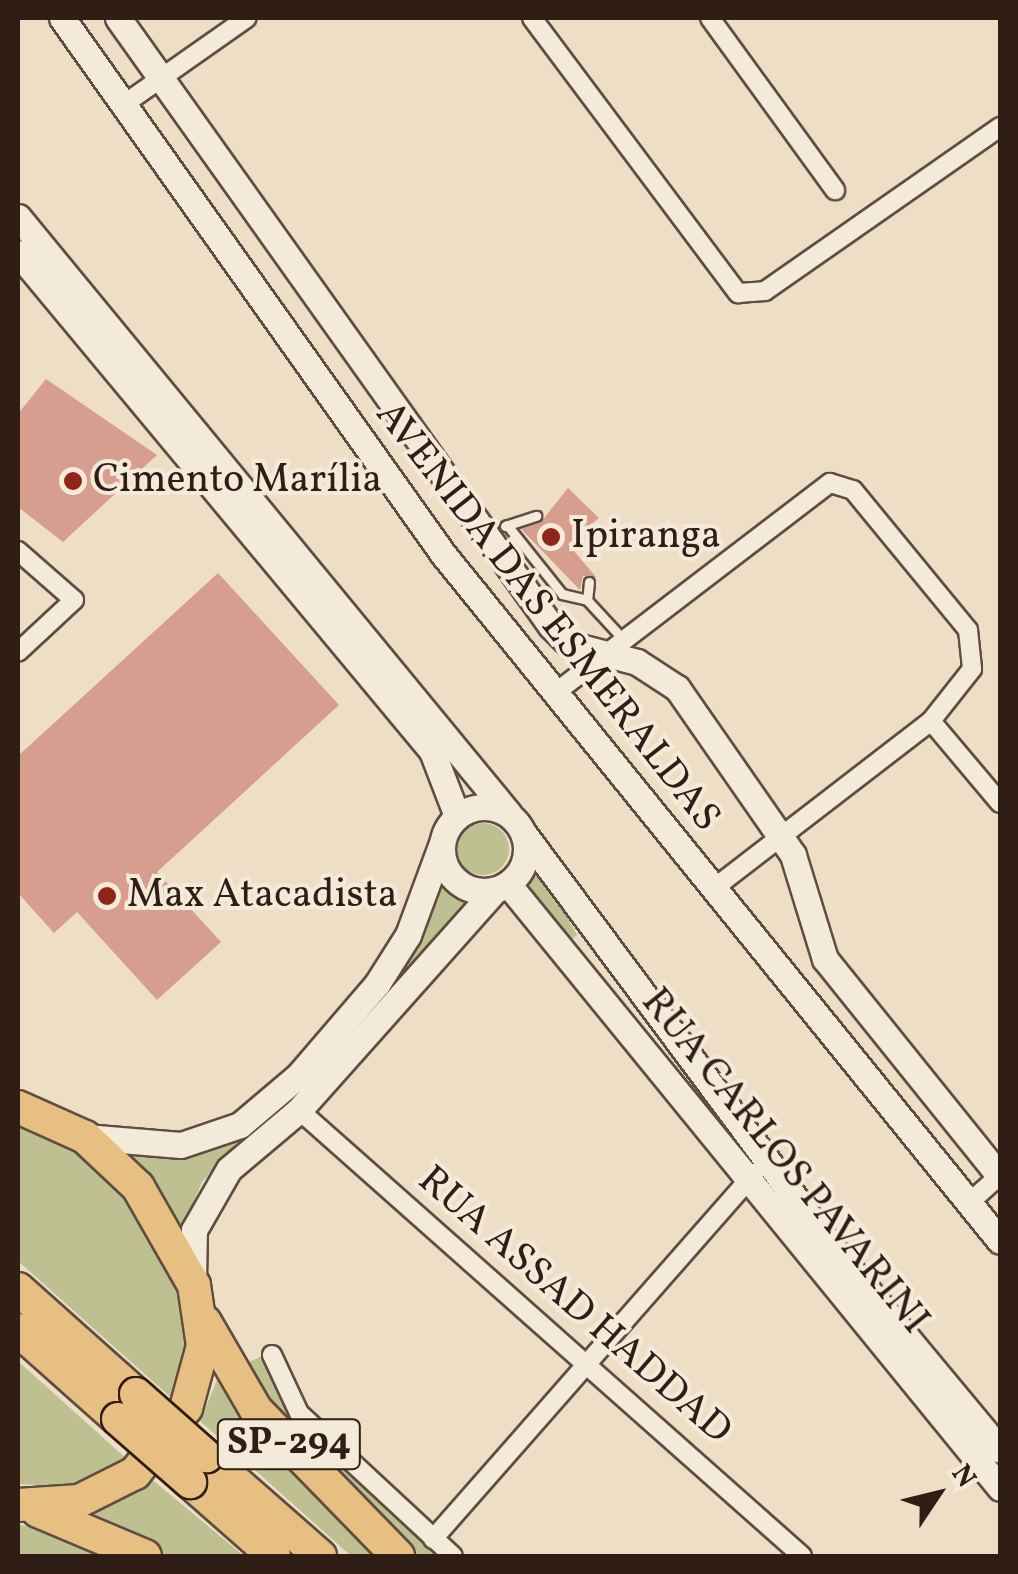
<!DOCTYPE html>
<meta charset="utf-8">
<style>
body{margin:0}
#map{position:relative;width:1018px;height:1574px;overflow:hidden;background:#eedec6;font-family:Vollkorn,serif}
div>[style]{position:absolute}
.green>*{inset:0;background:#bec092}
.round{border-radius:50%}
.building>*{inset:0;background:#d79d8e}
.roads{filter:drop-shadow(2px 0 #604d42) drop-shadow(-2px 0 #604d42) drop-shadow(0 2px #604d42) drop-shadow(0 -2px #604d42)}
.lane>*{height:9px;margin:-4.5px;padding:0 4.5px;transform-origin:4.5px;border-radius:4.5px;background:#f4eada}
.street>*{height:18px;margin:-9px;padding:0 9px;transform-origin:9px;border-radius:9px;background:#f4eada}
.secondary>*{height:25px;margin:-12.5px;padding:0 12.5px;transform-origin:12.5px;border-radius:12.5px;background:#f4eada}
.secondary>.ring{margin:-12.5px;padding:0;box-sizing:content-box;background:none;border:25px solid #f4eada;border-radius:50%}
.highway>*{height:32px;margin:-16px;padding:0 16px;transform-origin:16px;border-radius:16px;background:#e7bf83}
.bridges{filter:drop-shadow(2px 0 #301d16) drop-shadow(-2px 0 #301d16) drop-shadow(0 2px #301d16) drop-shadow(0 -2px #301d16)}
.highway-bridge>*{height:32px;margin:-16px;padding:0 16px;transform-origin:16px;border-radius:16px;background:#e7bf83}
.dots>*{width:28px;height:28px;translate:-50% -50%;box-sizing:border-box;border:5px solid #f4eada;border-radius:50%}
span{translate:-50% -50%;white-space:nowrap;text-align:center;line-height:1.15;-webkit-text-stroke:8px #f4eada;paint-order:stroke}
.shield-label span{padding:2px 8px;background:#f4eada;border:2px solid;border-radius:8px;-webkit-text-stroke-width:0}
.shield-label{font-size:38px;color:#301d16;font-weight:700}
.poi-label{font-size:40px;color:#301d16}
.left{translate:0 -50%;text-align:left}
.street-label{font-size:40px;color:#301d16}
.frame{position:absolute;inset:0;border:20px solid #301d16;pointer-events:none}
.north{position:absolute;left:888px;top:1444px;width:100px;height:100px;-webkit-text-stroke:8px #f4eada;paint-order:stroke;rotate:55deg;font-size:28px;font-weight:700;line-height:40px;text-align:center;color:#301d16}
.north::after{content:'';display:block;margin:auto;width:35px;height:45px;background:#301d16;clip-path:polygon(50% 0,100% 100%,50% 72%,0 100%)}
</style>
<div id="map">
<div class="green">
<i class="round" style="left:457px;top:823px;width:52px;height:52px"></i>
<i style="clip-path:polygon(538px 865px,577px 935px,570px 941px,525px 885px)"></i>
<i style="clip-path:polygon(441px 878px,468px 901px,383px 998px,431px 911px)"></i>
<i style="clip-path:polygon(18px 1120px,74px 1146px,118px 1181px,168px 1255px,193px 1335px,177px 1403px,18px 1261px)"></i>
<i style="clip-path:polygon(246px 1132px,202px 1182px,181px 1232px,123px 1154px,184px 1155px)"></i>
<i style="clip-path:polygon(262px 1356px,290px 1412px,437px 1556px,413px 1556px,283px 1426px,240px 1366px)"></i>
<i style="clip-path:polygon(18px 1361px,128px 1460px,66px 1487px,18px 1484px)"></i>
<i style="clip-path:polygon(217px 1380px,261px 1439px,374px 1556px,351px 1556px,200px 1421px)"></i>
<i style="clip-path:polygon(149px 1477px,244px 1556px,159px 1556px,93px 1515px)"></i>
<i style="clip-path:polygon(18px 1524px,70px 1537px,114px 1556px,18px 1556px)"></i>
</div>
<div class="building">
<i style="clip-path:polygon(46px 379px,157px 455px,63px 542px,18px 507px,18px 414px)"></i>
<i style="clip-path:polygon(568px 488px,599px 518px,568px 544px,596px 577px,583px 576px,580px 590px,521px 529px,541px 522px)"></i>
<i style="clip-path:polygon(218px 573px,339px 705px,157px 872px,221px 942px,157px 1000px,77px 912px,54px 933px,18px 893px,18px 756px)"></i>
</div>
<div class="roads">
<div class="lane">
<i style="left:507px;top:525px;width:88px;rotate:51.4deg"></i>
<i style="left:562px;top:594px;width:26px;rotate:13deg"></i>
<i style="left:505px;top:526px;width:33px;rotate:-18deg"></i>
<i style="left:589px;top:582px;width:18px;rotate:96deg"></i>
<i style="left:587px;top:600px;width:53px;rotate:47.3deg"></i>
</div>
<div class="street">
<i style="left:532px;top:18px;width:344px;rotate:53.2deg"></i>
<i style="left:738px;top:293px;width:27px;rotate:-4deg"></i>
<i style="left:765px;top:291px;width:287px;rotate:-34.9deg"></i>
<i style="left:710px;top:18px;width:213px;rotate:54deg"></i>
<i style="left:123px;top:105px;width:151px;rotate:-35.1deg"></i>
<i style="left:18px;top:551px;width:74px;rotate:41.2deg"></i>
<i style="left:74px;top:600px;width:76px;rotate:137.1deg"></i>
<i style="left:555px;top:693px;width:346px;rotate:-37.4deg"></i>
<i style="left:830px;top:483px;width:24px;rotate:17deg"></i>
<i style="left:853px;top:490px;width:181px;rotate:50.6deg"></i>
<i style="left:968px;top:630px;width:39px;rotate:84deg"></i>
<i style="left:972px;top:669px;width:66px;rotate:128.3deg"></i>
<i style="left:931px;top:721px;width:275px;rotate:142.4deg"></i>
<i style="left:931px;top:721px;width:107px;rotate:49.9deg"></i>
<i style="left:299px;top:1110px;width:672px;rotate:41.56deg"></i>
<i style="left:969px;top:1203px;width:42px;rotate:-42.1deg"></i>
<i style="left:272px;top:1355px;width:64px;rotate:65deg"></i>
<i style="left:299px;top:1413px;width:210px;rotate:42.9deg"></i>
<i style="left:433px;top:1539px;width:488px;rotate:-48.7deg"></i>
</div>
<div class="secondary">
<i style="left:62px;top:18px;width:658px;rotate:54.59deg"></i>
<i style="left:443px;top:554px;width:884px;rotate:50.97deg"></i>
<i style="left:118px;top:18px;width:746px;rotate:54.54deg"></i>
<i style="left:551px;top:626px;width:25px;rotate:45deg"></i>
<i style="left:569px;top:644px;width:70px;rotate:14.8deg"></i>
<i style="left:637px;top:662px;width:48px;rotate:33deg"></i>
<i style="left:677px;top:688px;width:203px;rotate:55.2deg"></i>
<i style="left:793px;top:855px;width:109px;rotate:72.9deg"></i>
<i style="left:825px;top:959px;width:280px;rotate:51.2deg"></i>
<i style="left:18px;top:217px;width:773px;rotate:50.56deg"></i>
<i style="left:18px;top:253px;width:648px;rotate:50.26deg"></i>
<i style="left:432px;top:751px;width:70px;rotate:69deg"></i>
<i class="ring" style="left:442px;top:807px;width:59px;height:59px"></i>
<i style="left:524px;top:834px;width:512px;rotate:53.33deg"></i>
<i style="left:830px;top:1245px;width:266px;rotate:50.3deg"></i>
<i style="left:508px;top:884px;width:779px;rotate:50.83deg"></i>
<i style="left:85px;top:1137px;width:96px;rotate:4.8deg"></i>
<i style="left:181px;top:1145px;width:62px;rotate:-18.7deg"></i>
<i style="left:240px;top:1125px;width:77px;rotate:-40.3deg"></i>
<i style="left:299px;top:1075px;width:120px;rotate:-49.4deg"></i>
<i style="left:377px;top:984px;width:58px;rotate:-57.7deg"></i>
<i style="left:408px;top:935px;width:98px;rotate:-69.7deg"></i>
<i style="left:193px;top:1280px;width:50px;rotate:-88.9deg"></i>
<i style="left:194px;top:1230px;width:70px;rotate:-60.2deg"></i>
<i style="left:229px;top:1169px;width:92px;rotate:-40.1deg"></i>
<i style="left:299px;top:1110px;width:295px;rotate:-48.3deg"></i>
</div>
<div class="highway">
<i style="left:18px;top:1107px;width:73px;rotate:24.1deg"></i>
<i style="left:85px;top:1137px;width:73px;rotate:43.3deg"></i>
<i style="left:138px;top:1187px;width:113px;rotate:60.3deg"></i>
<i style="left:194px;top:1285px;width:62px;rotate:81.6deg"></i>
<i style="left:203px;top:1346px;width:64px;rotate:105.3deg"></i>
<i style="left:186px;top:1408px;width:83px;rotate:128.1deg"></i>
<i style="left:135px;top:1473px;width:63px;rotate:153.4deg"></i>
<i style="left:79px;top:1501px;width:61px;rotate:176.2deg"></i>
<i style="left:18px;top:1289px;width:158px;rotate:41.7deg"></i>
<i style="left:205px;top:1322px;width:102px;rotate:59.9deg"></i>
<i style="left:256px;top:1410px;width:204px;rotate:45.8deg"></i>
<i style="left:18px;top:1330px;width:134px;rotate:41.7deg"></i>
<i style="left:206px;top:1456px;width:152px;rotate:41.3deg"></i>
<i style="left:190px;top:1482px;width:112px;rotate:41.4deg"></i>
<i style="left:38px;top:1511px;width:116px;rotate:22.8deg"></i>
</div>
</div>
<div class="bridges">
<div class="highway-bridge">
<i style="left:136px;top:1394px;width:94px;rotate:41.5deg"></i>
<i style="left:118px;top:1419px;width:96px;rotate:41.2deg"></i>
</div>
</div>
<div class="dots">
<i style="left:73px;top:481px;background:#8f2418"></i>
<i style="left:551px;top:537px;background:#8f2418"></i>
<i style="left:107px;top:896px;background:#8f2418"></i>
</div>
<div class="shield-label">
<span style="left:289px;top:1444px">SP-294</span>
</div>
<div class="poi-label">
<span class="left" style="left:93px;top:481px">Cimento Marília</span>
<span class="left" style="left:571px;top:537px">Ipiranga</span>
<span class="left" style="left:127px;top:896px">Max Atacadista</span>
</div>
<div class="street-label">
<span style="left:547px;top:617px;rotate:52deg">AVENIDA DAS ESMERALDAS</span>
<span style="left:784px;top:1162px;rotate:51deg">RUA CARLOS PAVARINI</span>
<span style="left:574px;top:1306px;rotate:41deg">RUA ASSAD HADDAD</span>
</div>
<div class="frame"></div>
<div class="north">N</div>
</div>
